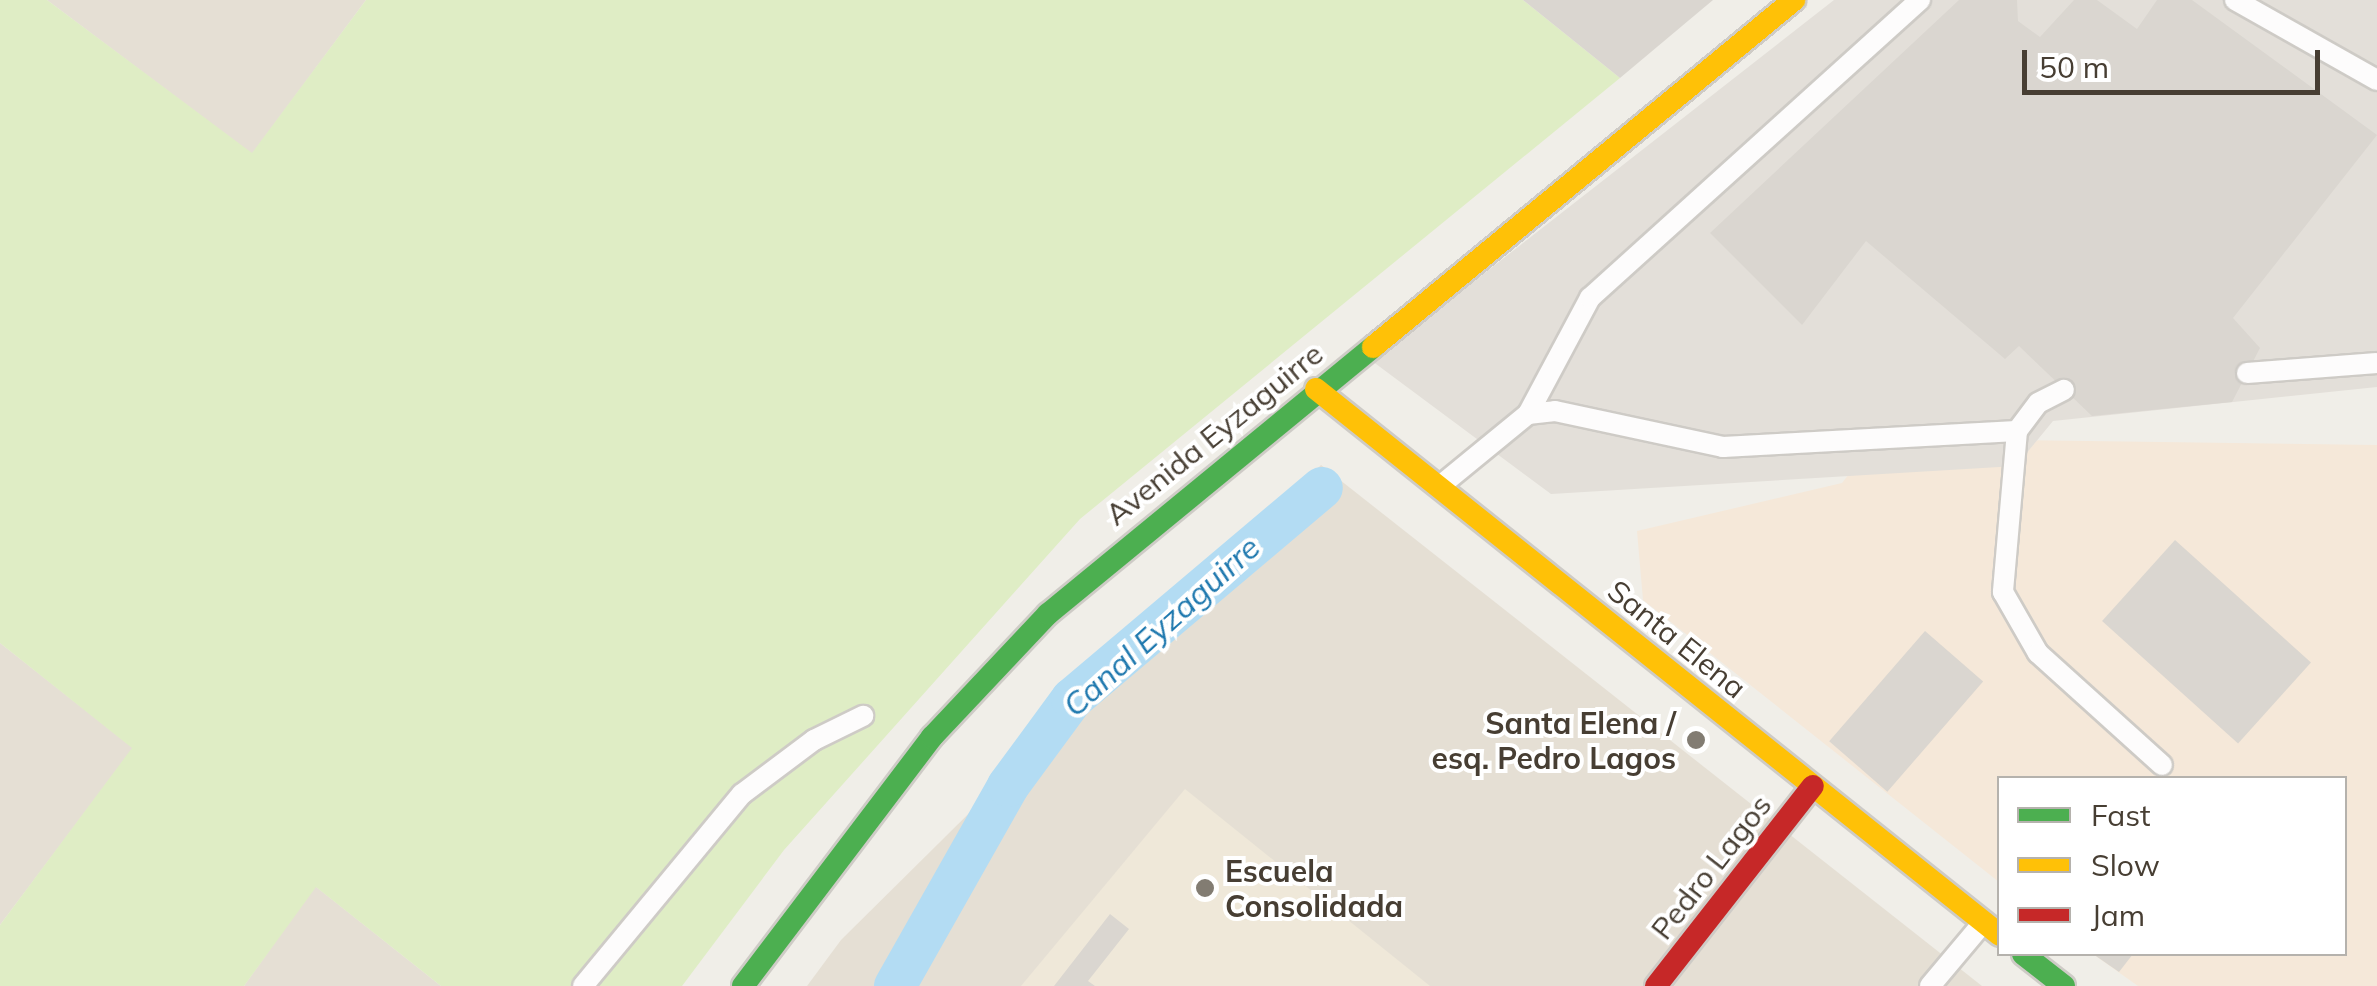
<!DOCTYPE html>
<style>
body{margin:0}
#map{position:relative;width:2377px;height:986px;overflow:hidden;background:#f0eee8;font-family:Mulish,sans-serif}
div>[style]{position:absolute}
.residential>*{inset:0;background:#e5dfd4}
.commercial>*{inset:0;background:#f5e8d9}
.industrial>*{inset:0;background:#e3dfd9}
.education>*{inset:0;background:#efe8d9}
.green>*{inset:0;background:#dfedc5}
.canal>*{height:42px;margin:-21px;padding:0 21px;transform-origin:21px;border-radius:21px;background:#b3dcf3}
.building>*{inset:0;background:#dad6d0;transform-origin:0 0}
.roads{filter:drop-shadow(2px 0 #cecbc6) drop-shadow(-2px 0 #cecbc6) drop-shadow(0 2px #cecbc6) drop-shadow(0 -2px #cecbc6)}
.lane>*{height:20px;margin:-10px;padding:0 10px;transform-origin:10px;border-radius:10px;background:#fdfcfc}
.fast>*{height:22px;margin:-11px;padding:0 11px;transform-origin:11px;border-radius:11px;background:#4caf50}
.slow>*{height:22px;margin:-11px;padding:0 11px;transform-origin:11px;border-radius:11px;background:#ffc107}
.jam>*{height:22px;margin:-11px;padding:0 11px;transform-origin:11px;border-radius:11px;background:#c62828}
.dots>*{width:28px;height:28px;translate:-50% -50%;box-sizing:border-box;border:5px solid #fff;border-radius:50%}
span{translate:-50% -50%;white-space:nowrap;text-align:center;line-height:1.15;-webkit-text-stroke:8px #fff;paint-order:stroke}
.street-label{font-size:30px;color:#473e33}
.poi-label{font-size:30px;color:#473e33;font-weight:700}
.right{translate:-100% -50%;text-align:right}
.left{translate:0 -50%;text-align:left}
.water-label{font-size:32px;color:#1e78ae;font-style:italic}
.legend{position:absolute;left:1997px;top:776px;width:350px;height:180px;box-sizing:border-box;background:#fff;border:2px solid #b5b2ad;margin:0;padding:12px 18px;list-style:none;font-size:30px;color:#473e33}
.legend li{display:flex;align-items:center;gap:20px;height:50px}
.legend b{width:50px;border:2px solid #b5b2ad}
.scale{position:absolute;left:2022px;top:50px;width:298px;height:45px;box-sizing:border-box;border:5px solid #473e33;border-top:0;padding-left:12px;font-size:30px;line-height:35px;white-space:nowrap;color:#473e33;-webkit-text-stroke:8px #fff;paint-order:stroke}
</style>
<div id="map">
<div class="residential">
<i style="clip-path:polygon(47px 0,366px 0,252px 154px)"></i>
<i style="clip-path:polygon(1321px 465px,1982px 986px,807px 986px,841px 940px)"></i>
<i style="clip-path:polygon(0 643px,133px 748px,0 925px)"></i>
<i style="clip-path:polygon(315px 886px,441px 986px,244px 986px)"></i>
</div>
<div class="commercial">
<i style="clip-path:polygon(1877px 438px,2377px 445px,2377px 986px,2138px 986px,2093px 954px,2344px 954px,2344px 778px,2000px 778px,1999px 882px,1643px 600px,1637px 531px,1842px 483px)"></i>
</div>
<div class="industrial">
<i style="clip-path:polygon(1834px 0,2377px 0,2377px 387px,2053px 421px,2016px 466px,1551px 494px,1372px 361px)"></i>
</div>
<div class="education">
<i style="clip-path:polygon(1185px 789px,1430px 986px,1021px 986px)"></i>
</div>
<div class="green">
<i style="clip-path:polygon(0 0,47px 0,252px 153px,366px 0,1523px 0,1620px 78px,1080px 519px,784px 850px,682px 986px,441px 986px,316px 887px,244px 986px,0 986px,0 925px,132px 748px,0 643px)"></i>
</div>
<div class="canal">
<i style="left:895px;top:986px;width:230px;rotate:-60.5deg"></i>
<i style="left:1008px;top:786px;width:108px;rotate:-53.7deg"></i>
<i style="left:1072px;top:699px;width:327px;rotate:-40.2deg"></i>
</div>
<div class="building">
<i style="clip-path:polygon(1523px 0,1713px 0,1620px 78px)"></i>
<i style="clip-path:polygon(1959px 0,2017px 0,2018px 21px,2040px 37px,2074px 0,2097px 0,2137px 29px,2157px 0,2192px 0,2377px 135px,2233px 318px,2260px 348px,2232px 402px,2092px 416px,2019px 346px,2005px 359px,1866px 241px,1802px 325px,1710px 233px)"></i>
<i style="left:2175px;top:540px;width:183px;height:109px;rotate:42deg"></i>
<i style="left:1925px;top:631px;width:77px;height:146px;rotate:41deg"></i>
<i style="clip-path:polygon(1110px 914px,1129px 929px,1088px 981px,1095px 986px,1054px 986px)"></i>
<i style="clip-path:polygon(2093px 954px,2133px 954px,2119px 972px)"></i>
</div>
<div class="roads">
<div class="lane">
<i style="left:2235px;top:0;width:163px;rotate:29.4deg"></i>
<i style="left:2247px;top:373px;width:130px;rotate:-4.4deg"></i>
<i style="left:1528px;top:414px;width:132px;rotate:-61.9deg"></i>
<i style="left:1590px;top:298px;width:445px;rotate:-42.1deg"></i>
<i style="left:2017px;top:431px;width:162px;rotate:95deg"></i>
<i style="left:2003px;top:592px;width:70px;rotate:60.2deg"></i>
<i style="left:2038px;top:653px;width:167px;rotate:42.1deg"></i>
<i style="left:1440px;top:486px;width:114px;rotate:-39.3deg"></i>
<i style="left:1528px;top:414px;width:27px;rotate:-6deg"></i>
<i style="left:1555px;top:411px;width:172px;rotate:12.1deg"></i>
<i style="left:1723px;top:447px;width:294px;rotate:-3.1deg"></i>
<i style="left:2017px;top:431px;width:35px;rotate:-53deg"></i>
<i style="left:2038px;top:403px;width:29px;rotate:-27deg"></i>
<i style="left:583px;top:986px;width:249px;rotate:-50.4deg"></i>
<i style="left:742px;top:794px;width:90px;rotate:-36.9deg"></i>
<i style="left:814px;top:740px;width:55px;rotate:-26.1deg"></i>
<i style="left:1930px;top:986px;width:81px;rotate:-50deg"></i>
</div>
<div class="fast">
<i style="left:2023px;top:954px;width:52px;rotate:38deg"></i>
<i style="left:743px;top:986px;width:313px;rotate:-52.8deg"></i>
<i style="left:932px;top:737px;width:169px;rotate:-46.7deg"></i>
<i style="left:1048px;top:614px;width:421px;rotate:-39.4deg"></i>
</div>
<div class="slow">
<i style="left:1373px;top:347px;width:546px;rotate:-39.5deg"></i>
<i style="left:1316px;top:389px;width:875px;rotate:38.6deg"></i>
</div>
<div class="jam">
<i style="left:1656px;top:986px;width:254px;rotate:-51.9deg"></i>
</div>
</div>
<div class="dots">
<i style="left:1696px;top:740px;background:#827c72"></i>
<i style="left:1205px;top:888px;background:#827c72"></i>
</div>
<div class="street-label">
<span style="left:1214px;top:434px;rotate:-39deg">Avenida Eyzaguirre</span>
<span style="left:1677px;top:639px;rotate:39deg">Santa Elena</span>
<span style="left:1711px;top:867px;rotate:-52deg">Pedro Lagos</span>
</div>
<div class="poi-label">
<span class="right" style="left:1676px;top:740px">Santa Elena /<br>esq. Pedro Lagos</span>
<span class="left" style="left:1225px;top:888px">Escuela<br>Consolidada</span>
</div>
<div class="water-label">
<span style="left:1161px;top:626px;rotate:-42deg">Canal Eyzaguirre</span>
</div>
<ul class="legend">
<li><b style="height:12px;background:#4caf50"></b>Fast</li>
<li><b style="height:12px;background:#ffc107"></b>Slow</li>
<li><b style="height:12px;background:#c62828"></b>Jam</li>
</ul>
<div class="scale">50 m</div>
</div>
